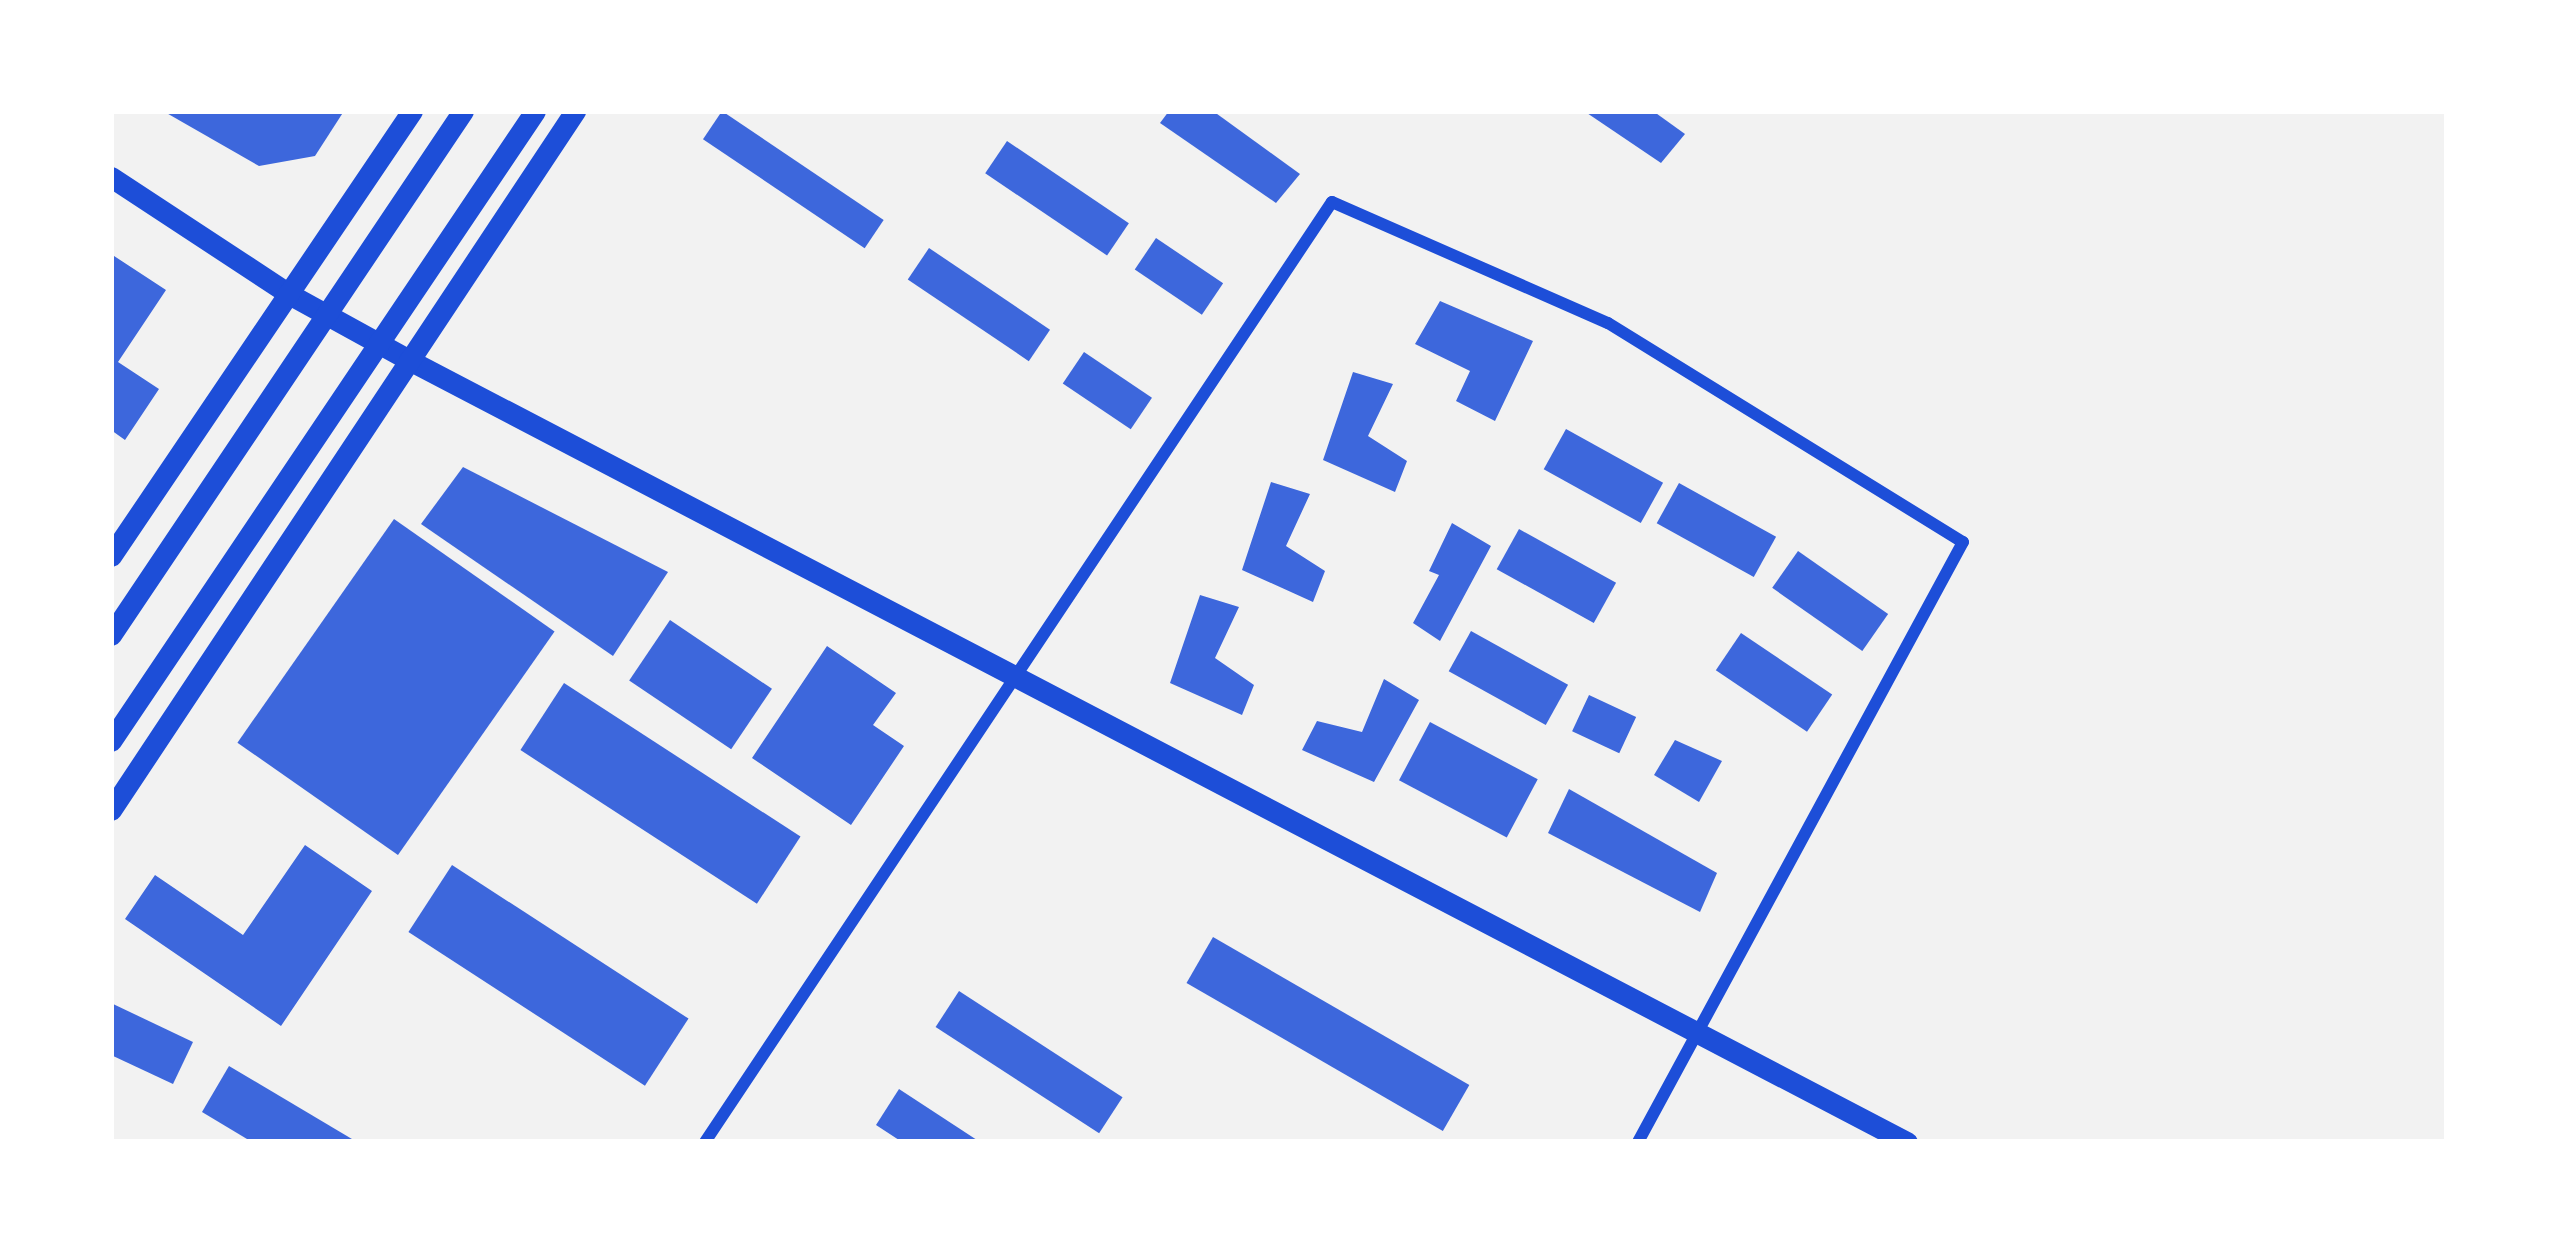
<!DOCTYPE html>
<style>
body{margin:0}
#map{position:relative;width:2558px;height:1253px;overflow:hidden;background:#f2f2f2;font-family:"Fira Sans Condensed",sans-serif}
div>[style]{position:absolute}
.building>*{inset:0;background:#3d67dc;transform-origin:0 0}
.minor>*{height:12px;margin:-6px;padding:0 6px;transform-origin:6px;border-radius:6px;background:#1d4ed8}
.secondary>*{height:21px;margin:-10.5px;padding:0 10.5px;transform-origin:10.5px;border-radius:10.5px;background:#1d4ed8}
.primary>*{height:21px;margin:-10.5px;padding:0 10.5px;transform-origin:10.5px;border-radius:10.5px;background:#1d4ed8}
span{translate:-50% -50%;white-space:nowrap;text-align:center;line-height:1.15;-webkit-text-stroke:9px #fff;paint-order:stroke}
.frame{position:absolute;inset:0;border:114px solid #fff;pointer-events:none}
</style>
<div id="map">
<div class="building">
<i style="clip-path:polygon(163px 111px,344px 111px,315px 156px,259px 166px)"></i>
<i style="left:722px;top:111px;width:195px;height:34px;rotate:34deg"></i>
<i style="clip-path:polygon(1169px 111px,1213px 111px,1300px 174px,1276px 203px,1160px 123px)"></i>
<i style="clip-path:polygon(1584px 111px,1653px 111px,1685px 134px,1661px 163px)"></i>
<i style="left:1007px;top:141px;width:147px;height:39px;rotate:34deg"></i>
<i style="left:1156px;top:238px;width:81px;height:38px;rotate:34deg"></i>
<i style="left:929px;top:248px;width:146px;height:38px;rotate:34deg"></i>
<i style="clip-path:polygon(111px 254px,166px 290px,118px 362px,159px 389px,125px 440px,111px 430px)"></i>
<i style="clip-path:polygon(1440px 301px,1533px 341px,1495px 421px,1456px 401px,1470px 371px,1415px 344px)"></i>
<i style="left:1084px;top:352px;width:82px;height:38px;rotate:34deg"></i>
<i style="clip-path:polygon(1353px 372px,1393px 384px,1368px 436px,1407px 461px,1395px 492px,1323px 460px)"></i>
<i style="left:1566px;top:429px;width:111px;height:46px;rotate:29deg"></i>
<i style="clip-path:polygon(463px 467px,668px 572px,613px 656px,421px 524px)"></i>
<i style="clip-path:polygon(1271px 482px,1310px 494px,1286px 546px,1325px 571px,1313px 602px,1242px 570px)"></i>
<i style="left:1679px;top:483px;width:111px;height:46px;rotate:29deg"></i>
<i style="left:394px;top:519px;width:196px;height:273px;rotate:35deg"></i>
<i style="clip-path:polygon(1452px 523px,1491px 546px,1440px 641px,1413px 623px,1439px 575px,1429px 571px)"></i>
<i style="left:1519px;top:529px;width:111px;height:46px;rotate:29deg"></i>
<i style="left:1798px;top:551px;width:110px;height:45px;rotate:35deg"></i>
<i style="clip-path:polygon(1200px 595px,1239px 607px,1215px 658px,1254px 685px,1242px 715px,1170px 683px)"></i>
<i style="left:670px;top:620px;width:123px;height:73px;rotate:34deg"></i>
<i style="left:1471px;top:631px;width:111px;height:46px;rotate:29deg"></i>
<i style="left:1741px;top:633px;width:110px;height:45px;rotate:34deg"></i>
<i style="clip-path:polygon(827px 646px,896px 693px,873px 725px,904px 746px,851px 825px,752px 758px)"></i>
<i style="clip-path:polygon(1384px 679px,1419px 700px,1374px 782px,1302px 750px,1317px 721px,1362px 732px)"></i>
<i style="left:564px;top:683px;width:282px;height:80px;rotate:33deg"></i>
<i style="left:1589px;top:695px;width:52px;height:40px;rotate:25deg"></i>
<i style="left:1430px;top:722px;width:122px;height:66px;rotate:28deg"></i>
<i style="clip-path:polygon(1675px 740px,1722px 761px,1699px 802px,1654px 775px)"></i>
<i style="clip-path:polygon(1569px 789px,1717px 873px,1700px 912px,1548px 833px)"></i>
<i style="clip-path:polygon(305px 845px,372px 891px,281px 1026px,125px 919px,155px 875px,243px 935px)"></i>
<i style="left:452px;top:865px;width:282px;height:80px;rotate:33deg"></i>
<i style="left:1213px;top:937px;width:296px;height:53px;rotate:30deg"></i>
<i style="left:959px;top:991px;width:195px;height:43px;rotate:33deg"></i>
<i style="clip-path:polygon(111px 1003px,193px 1042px,173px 1084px,111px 1055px)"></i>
<i style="clip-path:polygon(229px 1066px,357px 1142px,252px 1142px,202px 1112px)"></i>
<i style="clip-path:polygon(899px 1089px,980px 1142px,902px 1142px,876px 1125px)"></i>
</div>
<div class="minor">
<i style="left:705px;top:1142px;width:1130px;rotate:-56.3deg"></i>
<i style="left:1332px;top:202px;width:301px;rotate:23.7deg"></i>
<i style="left:1608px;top:323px;width:417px;rotate:31.7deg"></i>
<i style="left:1963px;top:542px;width:682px;rotate:118.44deg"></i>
</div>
<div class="secondary">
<i style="left:111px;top:177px;width:213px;rotate:33.3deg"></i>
<i style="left:289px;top:294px;width:137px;rotate:28.8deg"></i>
<i style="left:409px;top:360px;width:1690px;rotate:27.57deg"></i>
</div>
<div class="primary">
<i style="left:111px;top:556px;width:537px;rotate:-55.93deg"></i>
<i style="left:111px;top:635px;width:631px;rotate:-56.11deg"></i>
<i style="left:111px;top:741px;width:759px;rotate:-56.06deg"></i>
<i style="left:111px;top:810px;width:839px;rotate:-56.42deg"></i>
</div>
<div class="frame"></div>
</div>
